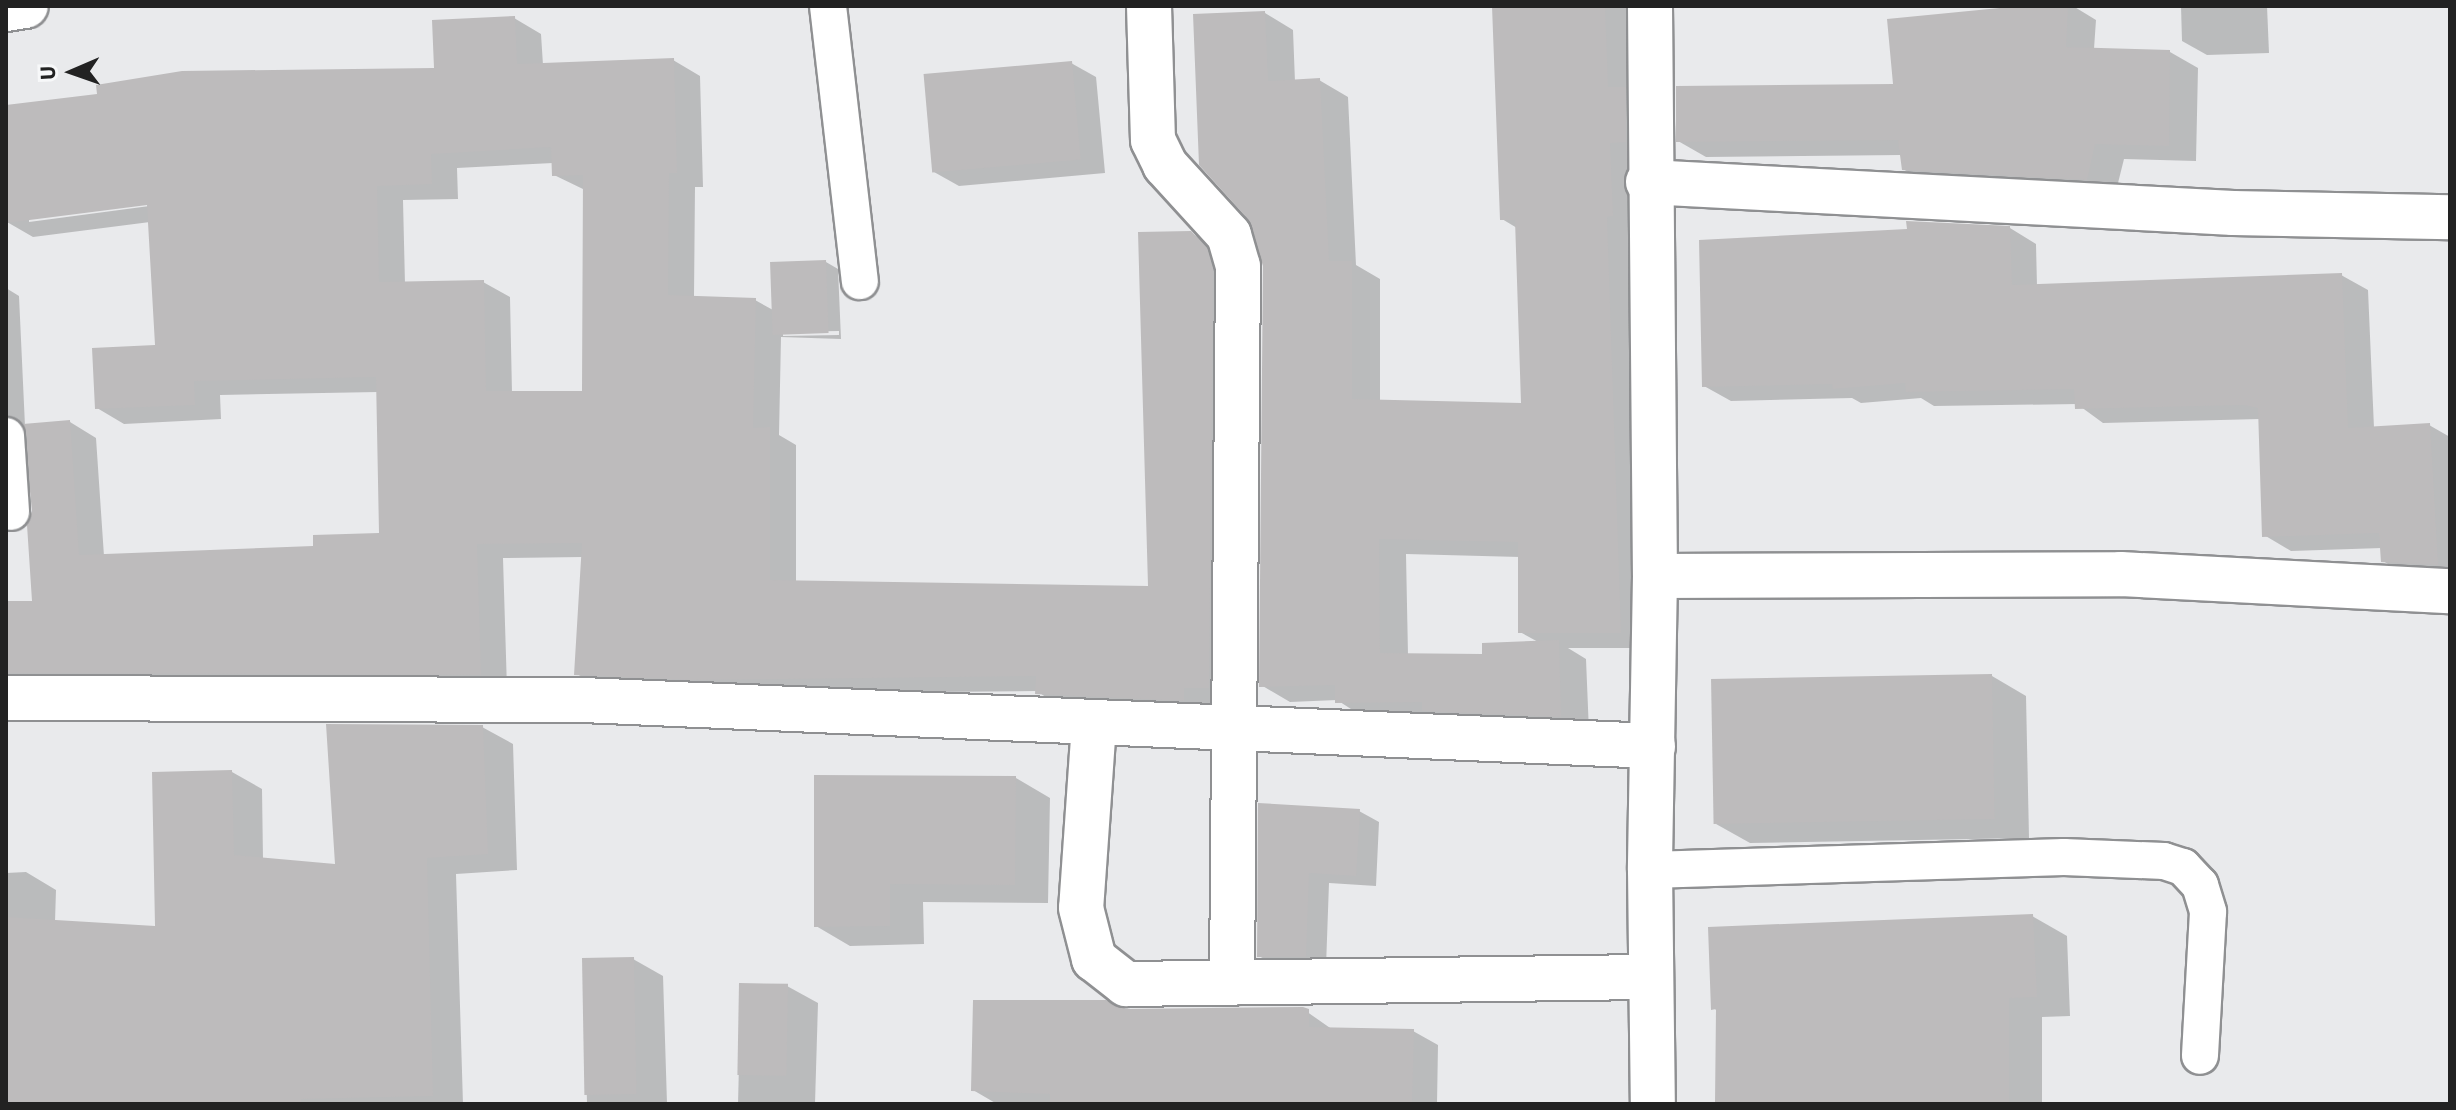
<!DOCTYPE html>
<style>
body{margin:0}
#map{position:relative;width:2456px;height:1110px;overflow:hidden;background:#e9eaec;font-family:"Source Sans 3",sans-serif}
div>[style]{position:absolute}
.shadow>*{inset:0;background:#0003}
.building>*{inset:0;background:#bdbbbc;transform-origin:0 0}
.roads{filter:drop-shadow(2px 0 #8f9092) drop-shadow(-2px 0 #8f9092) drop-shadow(0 2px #8f9092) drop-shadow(0 -2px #8f9092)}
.lane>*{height:36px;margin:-18px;padding:0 18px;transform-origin:18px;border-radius:18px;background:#fff}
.street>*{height:44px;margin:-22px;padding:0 22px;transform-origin:22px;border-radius:22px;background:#fff}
span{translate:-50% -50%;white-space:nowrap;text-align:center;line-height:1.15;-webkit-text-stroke:6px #f7f8f9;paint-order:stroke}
.frame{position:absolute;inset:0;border:8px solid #222;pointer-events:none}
.north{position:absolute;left:32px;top:32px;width:80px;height:80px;-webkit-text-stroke:6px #f7f8f9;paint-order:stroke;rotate:268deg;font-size:22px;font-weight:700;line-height:32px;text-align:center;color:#222}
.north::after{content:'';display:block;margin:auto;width:28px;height:36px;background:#222;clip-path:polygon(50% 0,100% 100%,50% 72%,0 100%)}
</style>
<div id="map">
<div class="shadow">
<i style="clip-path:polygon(evenodd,1494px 6px,1632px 6px,1649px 648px,1568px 648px,1586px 659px,1589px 732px,1365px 718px,1337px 700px,1290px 702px,1261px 685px,1265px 13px,1293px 30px,1295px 82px,1319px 80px,1348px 97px,1356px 265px,1380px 279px,1380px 401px,1523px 405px,1517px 228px,1502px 219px,1494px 6px,1406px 554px,1520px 557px,1520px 632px,1540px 643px,1485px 656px,1408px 655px,1406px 554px)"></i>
<i style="clip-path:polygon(2041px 6px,2073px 6px,2096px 20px,2094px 49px,2170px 52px,2198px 68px,2196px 161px,2124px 159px,2115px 195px,1932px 186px,1903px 169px,1902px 155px,1706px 157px,1678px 141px,1895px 86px)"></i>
<i style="clip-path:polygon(2181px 6px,2267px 6px,2269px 53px,2207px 55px,2182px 41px)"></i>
<i style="clip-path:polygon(evenodd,514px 18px,541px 34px,543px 65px,673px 60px,700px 76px,703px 187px,695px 187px,694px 298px,755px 300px,773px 310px,826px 262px,838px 269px,841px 339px,781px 337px,779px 435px,796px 445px,796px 582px,1150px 588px,1191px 233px,1218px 249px,1235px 702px,1210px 702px,1210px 715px,1063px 709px,1037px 691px,718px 694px,603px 689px,577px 674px,583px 557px,503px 558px,507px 689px,6px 706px,6px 603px,34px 603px,34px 511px,27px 440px,6px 441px,6px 288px,19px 296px,25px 426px,70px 422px,96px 438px,104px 556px,315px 548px,381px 535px,378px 392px,220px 395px,221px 419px,124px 424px,97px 408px,157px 347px,150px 222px,33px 237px,7px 222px,6px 107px,436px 70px,514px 18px,553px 163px,554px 175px,585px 190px,584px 393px,512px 393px,510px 297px,483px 282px,405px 284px,403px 200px,458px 199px,457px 168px,553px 163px,514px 18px,157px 201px,157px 205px,29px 222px,29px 218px,157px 201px,514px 18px,839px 331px,839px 335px,783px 336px,783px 332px,839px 331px)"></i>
<i style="clip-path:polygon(1071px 63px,1096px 77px,1105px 173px,959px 186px,934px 172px)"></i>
<i style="clip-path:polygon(2010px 228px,2036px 244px,2037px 286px,2341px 275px,2368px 290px,2374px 428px,2429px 425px,2450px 437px,2450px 579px,2410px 577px,2383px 561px,2382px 548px,2291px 551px,2264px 535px,2260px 419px,2103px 423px,2077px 404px,1934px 406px,1921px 398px,1861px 403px,1852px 398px,1731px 401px,1704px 386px)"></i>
<i style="clip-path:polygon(1992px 676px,2026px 696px,2029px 838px,1750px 843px,1716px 824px)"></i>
<i style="clip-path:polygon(482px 727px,513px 744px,517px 870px,456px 874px,463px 1104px,6px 1104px,6px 873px,26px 872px,56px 890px,55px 922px,157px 928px,232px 772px,262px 789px,263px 859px,338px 866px)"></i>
<i style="clip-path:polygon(1016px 778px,1050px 798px,1048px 903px,923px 902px,924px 944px,850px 946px,816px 926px)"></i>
<i style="clip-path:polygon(1260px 805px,1359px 811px,1379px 822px,1376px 886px,1329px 883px,1326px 967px,1280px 968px,1259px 956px)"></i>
<i style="clip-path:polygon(2032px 916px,2067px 936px,2070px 1016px,2042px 1017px,2042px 1104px,1717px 1104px,1718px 1011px,1713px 1008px)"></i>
<i style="clip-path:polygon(633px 959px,663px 976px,667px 1104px,587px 1104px,584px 961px)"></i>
<i style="clip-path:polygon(741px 985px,787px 986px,818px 1003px,815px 1104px,738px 1104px)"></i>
<i style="clip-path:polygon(1303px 1009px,1333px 1030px,1413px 1031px,1438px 1045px,1437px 1104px,997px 1104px,973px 1090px,1126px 1011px)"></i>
</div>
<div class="building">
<i style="clip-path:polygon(1492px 6px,1605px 6px,1608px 87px,1626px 87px,1626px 142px,1610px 143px,1613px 216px,1607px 217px,1621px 633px,1518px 633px,1518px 542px,1379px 539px,1380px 653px,1482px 654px,1482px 643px,1559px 640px,1561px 717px,1422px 711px,1422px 702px,1335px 703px,1335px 685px,1259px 687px,1263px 266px,1248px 219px,1199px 165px,1193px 14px,1265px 11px,1268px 81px,1320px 78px,1329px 261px,1352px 261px,1352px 399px,1521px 403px,1515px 220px,1500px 220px)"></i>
<i style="clip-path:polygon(2020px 6px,2068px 6px,2066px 47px,2170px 50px,2169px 146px,2095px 144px,2087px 180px,1902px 170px,1898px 140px,1676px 142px,1676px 86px,1893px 84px,1887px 19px)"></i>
<i style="clip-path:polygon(evenodd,515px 16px,517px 64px,674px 58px,677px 173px,669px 173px,668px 295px,756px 298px,753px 428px,770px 427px,770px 580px,1148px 586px,1138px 232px,1191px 231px,1207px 248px,1213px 269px,1209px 688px,1184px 688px,1184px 701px,1035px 694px,1036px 676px,690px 680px,574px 675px,582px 543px,477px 544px,481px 675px,6px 673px,6px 601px,32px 601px,27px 525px,32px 511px,23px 424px,70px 420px,79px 555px,313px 546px,313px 535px,379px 533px,376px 377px,194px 381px,195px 405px,95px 409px,92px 348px,155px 345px,147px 205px,6px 223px,6px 105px,97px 94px,96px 85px,182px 71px,434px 68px,432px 20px,515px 16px,551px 147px,552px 176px,583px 175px,582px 391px,486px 391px,484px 280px,379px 282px,377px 186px,432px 184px,431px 154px,551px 147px)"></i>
<i style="left:1072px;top:61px;width:99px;height:149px;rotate:85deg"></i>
<i style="clip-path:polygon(1906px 221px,2010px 226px,2012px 285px,2342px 273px,2348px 428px,2430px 423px,2438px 565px,2381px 562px,2379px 533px,2262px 537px,2258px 408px,2244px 405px,2075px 409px,2074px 389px,1906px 392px,1905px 383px,1833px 389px,1832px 384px,1702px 387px,1699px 240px,1907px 229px)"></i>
<i style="left:826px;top:260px;width:73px;height:56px;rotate:88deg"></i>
<i style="left:1992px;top:674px;width:145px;height:281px;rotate:89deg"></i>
<i style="clip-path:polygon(326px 724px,483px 725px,488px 854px,427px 858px,433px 1096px,301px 1099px,301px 1104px,6px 1104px,6px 917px,155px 926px,152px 772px,232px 770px,234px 855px,335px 864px)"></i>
<i style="clip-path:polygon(814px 775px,1016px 776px,1015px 885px,890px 884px,890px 926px,814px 927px)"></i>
<i style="clip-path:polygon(1258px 803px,1360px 809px,1356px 876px,1309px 873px,1306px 957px,1257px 957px)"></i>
<i style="clip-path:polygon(2033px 914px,2037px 997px,2009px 998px,2009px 1104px,1715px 1104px,1716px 1009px,1711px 1010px,1708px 927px)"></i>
<i style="left:634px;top:957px;width:137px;height:52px;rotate:89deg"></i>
<i style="left:739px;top:983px;width:49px;height:92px;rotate:1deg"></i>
<i style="clip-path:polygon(973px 1000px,1106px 1000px,1126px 1009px,1303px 1007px,1309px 1009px,1309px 1027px,1414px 1029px,1412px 1104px,1050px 1104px,1050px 1094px,971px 1091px)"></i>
</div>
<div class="roads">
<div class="lane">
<i style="left:828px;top:6px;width:277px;rotate:83.4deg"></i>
<i style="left:6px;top:436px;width:76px;rotate:86.2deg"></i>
<i style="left:1650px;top:870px;width:414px;rotate:-1.8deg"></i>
<i style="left:2064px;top:857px;width:100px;rotate:2.3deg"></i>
<i style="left:2164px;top:861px;width:20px;rotate:18deg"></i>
<i style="left:2183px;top:867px;width:25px;rotate:47deg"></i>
<i style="left:2200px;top:885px;width:28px;rotate:73deg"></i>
<i style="left:2208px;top:912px;width:144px;rotate:93.2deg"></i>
</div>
<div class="street">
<i style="left:1149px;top:6px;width:134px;rotate:88.3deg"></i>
<i style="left:1153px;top:140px;width:28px;rotate:64deg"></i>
<i style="left:1165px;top:165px;width:95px;rotate:47.6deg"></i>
<i style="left:1229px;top:235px;width:32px;rotate:74deg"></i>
<i style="left:1238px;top:266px;width:717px;rotate:90.48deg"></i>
<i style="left:1650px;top:6px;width:570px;rotate:89.5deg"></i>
<i style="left:1655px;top:576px;width:294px;rotate:91deg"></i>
<i style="left:1650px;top:870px;width:234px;rotate:89.3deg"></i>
<i style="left:6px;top:9px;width:20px;rotate:-9deg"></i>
<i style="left:1648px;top:182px;width:586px;rotate:3.03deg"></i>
<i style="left:2233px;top:213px;width:217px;rotate:1.1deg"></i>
<i style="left:1655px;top:576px;width:466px;rotate:-0.2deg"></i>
<i style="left:2121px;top:574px;width:329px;rotate:3deg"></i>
<i style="left:6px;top:698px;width:577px;rotate:0.2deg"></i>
<i style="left:583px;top:700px;width:1071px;rotate:2.46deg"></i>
<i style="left:1094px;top:724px;width:184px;rotate:94deg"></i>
<i style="left:1081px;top:908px;width:53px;rotate:75.7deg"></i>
<i style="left:1094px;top:959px;width:41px;rotate:38deg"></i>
<i style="left:1126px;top:984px;width:524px;rotate:-0.77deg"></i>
</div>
</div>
<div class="frame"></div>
<div class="north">U</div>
</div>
